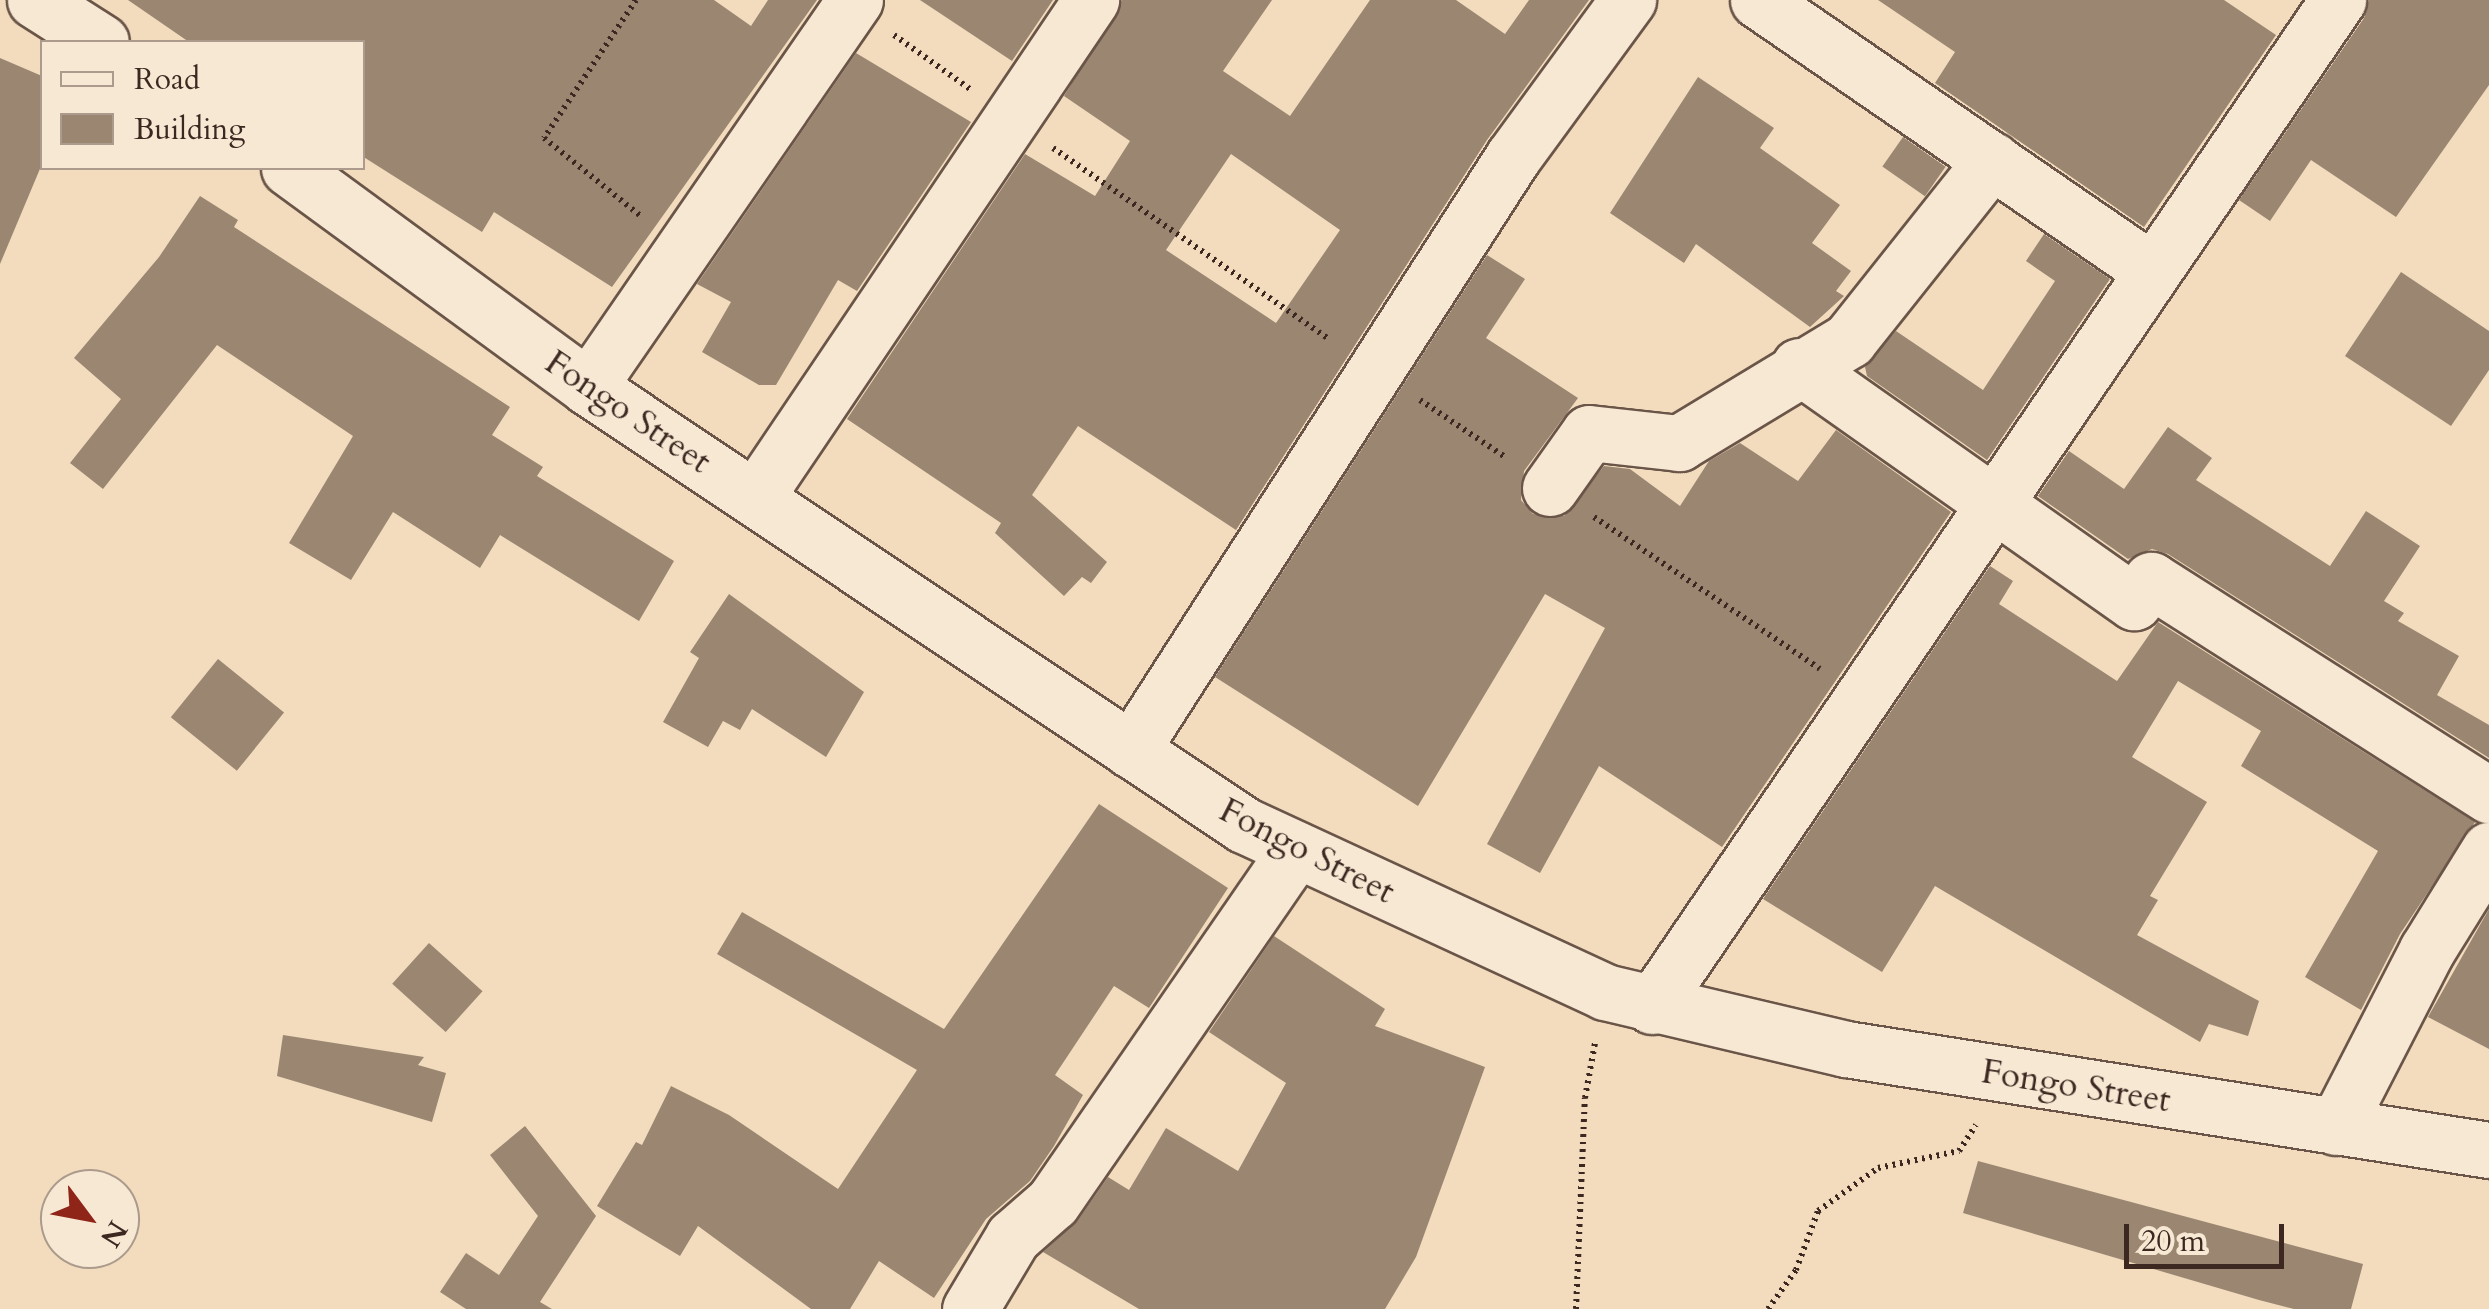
<!DOCTYPE html>
<style>
body{margin:0}
#map{position:relative;width:2489px;height:1309px;overflow:hidden;background:#f2dcbd;font-family:Cardo,serif}
div>[style]{position:absolute}
.building>*{inset:0;background:#9b8672;transform-origin:0 0}
.path>*{height:6px;margin-top:-3px;transform-origin:0;background:repeating-linear-gradient(90deg,#3c2821 0 2.5px,transparent 0 7.5px)}
.roads{filter:drop-shadow(2px 0 #6a5548) drop-shadow(-2px 0 #6a5548) drop-shadow(0 2px #6a5548) drop-shadow(0 -2px #6a5548)}
.minor>*{height:55px;margin:-27.5px;padding:0 27.5px;transform-origin:27.5px;border-radius:27.5px;background:#f7e8d4}
span{translate:-50% -50%;white-space:nowrap;text-align:center;line-height:1.15;-webkit-text-stroke:8px #f7e8d4;paint-order:stroke}
.street-label{font-size:35px;color:#3c2821}
.legend{position:absolute;left:40px;top:40px;width:325px;height:130px;box-sizing:border-box;background:#f7e8d4;border:2px solid #ac9b8c;margin:0;padding:12px 18px;list-style:none;font-size:30px;color:#3c2821}
.legend li{display:flex;align-items:center;gap:20px;height:50px}
.legend b{width:50px;border:2px solid #ac9b8c}
.north{position:absolute;left:40px;top:1169px;width:100px;height:100px;box-sizing:border-box;background:#f7e8d4;border:2px solid #ac9b8c;border-radius:50%;rotate:122deg;font-size:28px;font-weight:700;line-height:40px;text-align:center;color:#3c2821}
.north::after{content:'';display:block;margin:auto;width:35px;height:45px;background:#8f2418;clip-path:polygon(50% 0,100% 100%,50% 72%,0 100%)}
.scale{position:absolute;left:2124px;top:1224px;width:160px;height:45px;box-sizing:border-box;border:5px solid #3c2821;border-top:0;padding-left:12px;font-size:30px;line-height:35px;white-space:nowrap;color:#3c2821;-webkit-text-stroke:8px #f7e8d4;paint-order:stroke}
</style>
<div id="map">
<div class="building">
<i style="clip-path:polygon(128px 0,714px 0,751px 26px,768px 0,817px 0,612px 287px,494px 212px,482px 232px,362px 156px,362px 42px,189px 42px)"></i>
<i style="clip-path:polygon(920px 0,1053px 0,1012px 61px)"></i>
<i style="clip-path:polygon(evenodd,1122px 0,1272px 0,1223px 71px,1290px 116px,1370px 0,1456px 0,1505px 34px,1529px 0,1589px 0,1487px 140px,1236px 530px,1078px 426px,1032px 495px,1107px 562px,1091px 583px,1082px 577px,1064px 596px,995px 533px,1001px 523px,847px 419px,1025px 154px,1095px 196px,1130px 141px,1064px 96px,1122px 0,1231px 154px,1340px 230px,1276px 323px,1166px 250px,1231px 154px)"></i>
<i style="clip-path:polygon(1878px 0,2224px 0,2276px 35px,2144px 227px,1935px 83px,1955px 52px)"></i>
<i style="clip-path:polygon(2369px 0,2489px 0,2489px 85px,2396px 217px,2311px 160px,2270px 221px,2239px 200px,2364px 18px)"></i>
<i style="clip-path:polygon(856px 53px,971px 122px,857px 291px,838px 280px,776px 385px,759px 385px,702px 352px,731px 302px,697px 284px)"></i>
<i style="clip-path:polygon(0 58px,42px 76px,42px 164px,0 264px)"></i>
<i style="clip-path:polygon(1698px 77px,1774px 128px,1760px 148px,1840px 205px,1812px 243px,1851px 271px,1836px 291px,1844px 296px,1810px 327px,1696px 244px,1684px 263px,1610px 213px)"></i>
<i style="left:1903px;top:137px;width:52px;height:36px;rotate:35deg"></i>
<i style="clip-path:polygon(200px 196px,238px 220px,234px 227px,510px 407px,492px 435px,543px 467px,537px 476px,674px 561px,639px 621px,500px 535px,480px 568px,393px 512px,351px 580px,289px 543px,353px 436px,217px 345px,103px 489px,70px 463px,121px 399px,74px 358px,159px 257px)"></i>
<i style="clip-path:polygon(2044px 234px,2110px 279px,1987px 460px,1867px 376px,1865px 367px,1896px 331px,1983px 390px,2055px 281px,2026px 261px)"></i>
<i style="clip-path:polygon(1487px 255px,1525px 279px,1486px 338px,1578px 398px,1524px 471px,1521px 500px,1533px 514px,1564px 516px,1604px 466px,1630px 469px,1680px 506px,1709px 461px,1740px 443px,1798px 481px,1836px 430px,1951px 512px,1722px 847px,1599px 766px,1540px 873px,1487px 844px,1605px 628px,1545px 594px,1418px 806px,1215px 677px)"></i>
<i style="clip-path:polygon(2401px 272px,2489px 331px,2489px 370px,2451px 426px,2345px 356px)"></i>
<i style="clip-path:polygon(2168px 427px,2212px 458px,2196px 480px,2330px 566px,2366px 511px,2420px 546px,2384px 601px,2404px 613px,2398px 621px,2459px 656px,2437px 695px,2489px 725px,2489px 758px,2168px 554px,2152px 549px,2128px 559px,2038px 496px,2069px 451px,2124px 489px)"></i>
<i style="clip-path:polygon(1990px 566px,2013px 581px,1999px 604px,2117px 681px,2158px 622px,2475px 822px,2400px 934px,2361px 1010px,2305px 977px,2378px 851px,2241px 766px,2261px 731px,2178px 681px,2132px 757px,2207px 802px,2150px 896px,2158px 900px,2137px 935px,2259px 1001px,2248px 1036px,2209px 1024px,2200px 1042px,1935px 886px,1882px 972px,1763px 899px)"></i>
<i style="clip-path:polygon(729px 594px,864px 692px,826px 757px,752px 709px,740px 730px,723px 721px,708px 747px,663px 722px,699px 658px,690px 652px)"></i>
<i style="left:218px;top:659px;width:85px;height:75px;rotate:39deg"></i>
<i style="clip-path:polygon(1099px 804px,1228px 888px,1149px 1008px,1114px 986px,1055px 1075px,1083px 1095px,1054px 1146px,1030px 1181px,986px 1219px,934px 1298px,879px 1261px,850px 1309px,811px 1309px,698px 1226px,680px 1256px,597px 1206px,636px 1142px,642px 1145px,671px 1086px,729px 1115px,838px 1189px,917px 1070px,717px 954px,742px 912px,944px 1029px)"></i>
<i style="clip-path:polygon(2489px 909px,2489px 1049px,2428px 1017px)"></i>
<i style="clip-path:polygon(1274px 936px,1385px 1009px,1375px 1026px,1485px 1067px,1416px 1257px,1385px 1309px,1139px 1309px,1043px 1252px,1078px 1220px,1108px 1177px,1129px 1190px,1166px 1128px,1238px 1171px,1286px 1083px,1209px 1032px)"></i>
<i style="left:429px;top:943px;width:72px;height:55px;rotate:42deg"></i>
<i style="clip-path:polygon(283px 1035px,424px 1057px,418px 1065px,446px 1073px,432px 1122px,277px 1076px)"></i>
<i style="clip-path:polygon(525px 1126px,596px 1216px,540px 1302px,552px 1309px,466px 1309px,440px 1292px,466px 1253px,499px 1275px,538px 1216px,490px 1155px)"></i>
<i style="clip-path:polygon(1978px 1161px,2363px 1264px,2351px 1309px,2294px 1309px,2259px 1300px,1963px 1213px)"></i>
</div>
<div class="path">
<i style="left:636px;top:0;width:166px;rotate:123.7deg"></i>
<i style="left:544px;top:138px;width:127px;rotate:38.9deg"></i>
<i style="left:894px;top:35px;width:93px;rotate:35.4deg"></i>
<i style="left:1053px;top:148px;width:337px;rotate:34.7deg"></i>
<i style="left:1420px;top:400px;width:102px;rotate:33.8deg"></i>
<i style="left:1594px;top:517px;width:272px;rotate:33.9deg"></i>
<i style="left:1576px;top:1309px;width:211px;rotate:-87.6deg"></i>
<i style="left:1585px;top:1098px;width:56px;rotate:-79.7deg"></i>
<i style="left:1768px;top:1309px;width:48px;rotate:-54.3deg"></i>
<i style="left:1796px;top:1270px;width:63px;rotate:-69.6deg"></i>
<i style="left:1818px;top:1211px;width:74px;rotate:-35.6deg"></i>
<i style="left:1878px;top:1168px;width:83px;rotate:-11.9deg"></i>
<i style="left:1959px;top:1151px;width:31px;rotate:-57deg"></i>
</div>
<div class="roads">
<div class="minor">
<i style="left:35px;top:0;width:78px;rotate:32.5deg"></i>
<i style="left:1758px;top:0;width:479px;rotate:34.5deg"></i>
<i style="left:289px;top:168px;width:371px;rotate:36.2deg"></i>
<i style="left:588px;top:387px;width:789px;rotate:33.73deg"></i>
<i style="left:1244px;top:825px;width:398px;rotate:24.8deg"></i>
<i style="left:1605px;top:992px;width:248px;rotate:13.3deg"></i>
<i style="left:1846px;top:1049px;width:651px;rotate:8.93deg"></i>
<i style="left:1799px;top:366px;width:410px;rotate:35.2deg"></i>
<i style="left:2134px;top:602px;width:28px;rotate:-52deg"></i>
<i style="left:2151px;top:580px;width:401px;rotate:32.5deg"></i>
<i style="left:588px;top:387px;width:470px;rotate:-55.4deg"></i>
<i style="left:1550px;top:488px;width:67px;rotate:-54.7deg"></i>
<i style="left:1589px;top:433px;width:91px;rotate:6.3deg"></i>
<i style="left:1679px;top:443px;width:199px;rotate:-31.2deg"></i>
<i style="left:1849px;top:340px;width:230px;rotate:-51.5deg"></i>
<i style="left:755px;top:498px;width:601px;rotate:-55.99deg"></i>
<i style="left:1131px;top:750px;width:705px;rotate:-57.21deg"></i>
<i style="left:1513px;top:157px;width:195px;rotate:-53.8deg"></i>
<i style="left:1652px;top:1006px;width:1218px;rotate:-55.71deg"></i>
<i style="left:2336px;top:1127px;width:199px;rotate:-62.8deg"></i>
<i style="left:2427px;top:950px;width:118px;rotate:-58.2deg"></i>
<i style="left:970px;top:1309px;width:84px;rotate:-59.2deg"></i>
<i style="left:1013px;top:1237px;width:53px;rotate:-41.2deg"></i>
<i style="left:1053px;top:1202px;width:428px;rotate:-55.4deg"></i>
</div>
</div>
<div class="street-label">
<span style="left:628px;top:412px;rotate:34deg">Fongo Street</span>
<span style="left:1307px;top:851px;rotate:27deg">Fongo Street</span>
<span style="left:2076px;top:1086px;rotate:9deg">Fongo Street</span>
</div>
<ul class="legend">
<li><b style="height:12px;background:#f7e8d4"></b>Road</li>
<li><b style="height:28px;background:#9b8672"></b>Building</li>
</ul>
<div class="north">N</div>
<div class="scale">20 m</div>
</div>
